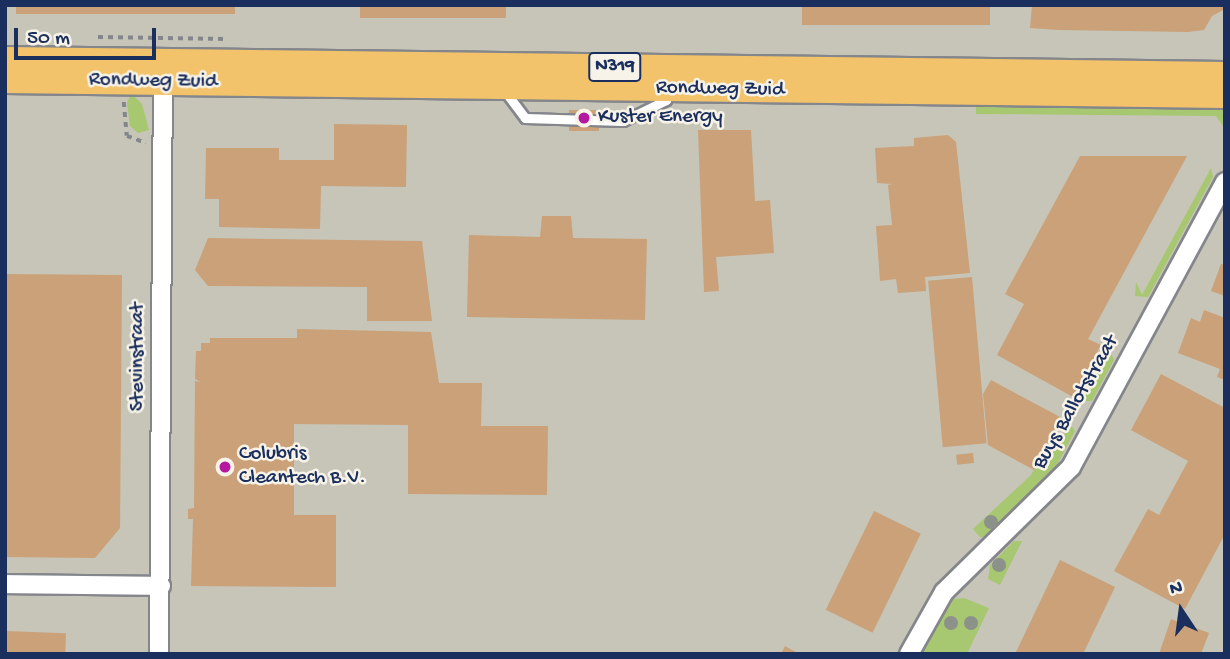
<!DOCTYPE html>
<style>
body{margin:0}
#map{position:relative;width:1230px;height:659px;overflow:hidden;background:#ecddb9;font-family:"Gochi Hand",sans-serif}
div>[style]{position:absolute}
.industrial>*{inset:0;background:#c6c5b8;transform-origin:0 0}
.green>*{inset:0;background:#a7c870}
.building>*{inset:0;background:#caa178;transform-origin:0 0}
.path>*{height:3.5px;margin-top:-1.75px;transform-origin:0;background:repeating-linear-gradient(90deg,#84868c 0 5px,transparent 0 10px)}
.roads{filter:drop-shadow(2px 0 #84868c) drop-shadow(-2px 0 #84868c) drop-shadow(0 2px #84868c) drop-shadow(0 -2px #84868c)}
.service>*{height:9px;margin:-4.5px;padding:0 4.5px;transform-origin:4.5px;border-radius:4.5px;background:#fff}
.minor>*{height:18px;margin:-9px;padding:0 9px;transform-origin:9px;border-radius:9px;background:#fff}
.primary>*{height:26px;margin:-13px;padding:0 13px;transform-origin:13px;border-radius:13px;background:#f2c36a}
.trees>*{width:14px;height:14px;margin:-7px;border-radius:50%;background:#8c9289}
.dots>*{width:19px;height:19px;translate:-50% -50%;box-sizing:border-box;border:4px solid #f7f3e8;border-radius:50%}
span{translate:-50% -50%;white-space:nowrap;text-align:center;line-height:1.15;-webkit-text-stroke:5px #f7f3e8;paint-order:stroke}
.shield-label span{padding:2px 5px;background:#f7f3e8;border:2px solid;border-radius:5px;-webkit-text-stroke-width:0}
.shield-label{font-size:19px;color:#1b2f5e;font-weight:700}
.street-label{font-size:21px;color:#1b2f5e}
.poi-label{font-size:21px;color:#1b2f5e}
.left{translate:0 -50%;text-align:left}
.frame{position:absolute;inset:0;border:7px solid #1b2f5e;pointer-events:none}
.north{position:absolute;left:1146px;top:575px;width:70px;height:70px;-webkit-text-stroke:5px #f7f3e8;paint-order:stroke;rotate:347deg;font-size:19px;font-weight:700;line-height:28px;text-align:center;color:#1b2f5e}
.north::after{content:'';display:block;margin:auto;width:24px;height:32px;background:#1b2f5e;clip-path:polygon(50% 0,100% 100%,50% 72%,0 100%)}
.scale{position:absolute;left:14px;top:28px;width:142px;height:32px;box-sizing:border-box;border:4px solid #1b2f5e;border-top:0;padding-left:9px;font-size:21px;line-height:24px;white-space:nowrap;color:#1b2f5e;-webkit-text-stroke:5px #f7f3e8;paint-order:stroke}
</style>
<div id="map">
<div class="industrial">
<i style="left:5px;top:5px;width:1220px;height:649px"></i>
</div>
<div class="green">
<i style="clip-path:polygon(131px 93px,142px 104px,149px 130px,138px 133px,130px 126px,127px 103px)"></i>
<i style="clip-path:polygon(976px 99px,1225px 103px,1225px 129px,1216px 116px,976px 114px)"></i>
<i style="clip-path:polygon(1211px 168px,1213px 177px,1148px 297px,1135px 296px,1136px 282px,1142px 295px)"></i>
<i style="clip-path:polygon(1110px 351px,1114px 360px,1092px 401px,1082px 401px,1090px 386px,1081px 382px,1093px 360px,1102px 365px)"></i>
<i style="clip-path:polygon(1070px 424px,1075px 431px,1057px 465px,986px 537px,980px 537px,973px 529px,1031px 475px,1053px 435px,1062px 439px)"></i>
<i style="clip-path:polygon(1014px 541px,1022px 541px,1000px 585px,988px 579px,990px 565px)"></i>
<i style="clip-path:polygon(964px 598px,989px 608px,967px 654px,920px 654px,945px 609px,954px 599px)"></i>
</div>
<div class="building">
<i style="left:16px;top:5px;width:219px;height:9px"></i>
<i style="left:360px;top:5px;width:146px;height:13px"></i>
<i style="left:802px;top:5px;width:188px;height:20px"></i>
<i style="clip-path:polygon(1032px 5px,1225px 5px,1225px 9px,1212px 16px,1204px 30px,1188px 32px,1059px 30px,1030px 28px)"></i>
<i style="left:569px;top:110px;width:30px;height:21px"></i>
<i style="clip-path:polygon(334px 124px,407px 125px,406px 187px,321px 186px,320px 229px,219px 227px,219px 199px,205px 199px,206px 148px,279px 148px,279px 160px,334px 160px)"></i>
<i style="clip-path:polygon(698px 130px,751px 130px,755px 201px,770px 200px,774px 253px,716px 257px,719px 291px,704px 292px)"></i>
<i style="clip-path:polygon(948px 135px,956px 142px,970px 273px,925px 277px,926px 291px,898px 293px,896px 279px,880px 281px,876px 226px,892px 225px,888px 185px,892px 184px,877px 183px,875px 148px,914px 146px,914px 138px)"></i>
<i style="clip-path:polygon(1080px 156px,1187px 156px,1088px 339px,1101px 345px,1073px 397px,997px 355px,1024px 304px,1005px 294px)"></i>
<i style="clip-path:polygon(542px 216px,571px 216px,573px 238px,647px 239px,645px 320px,467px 317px,469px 235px,540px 237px)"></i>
<i style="clip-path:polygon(208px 238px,422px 241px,432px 321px,367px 321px,367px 287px,208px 286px,195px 270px)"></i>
<i style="clip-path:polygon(1221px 264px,1225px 265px,1225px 296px,1211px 291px)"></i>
<i style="clip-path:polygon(5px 274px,122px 275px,120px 528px,95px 558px,5px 557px)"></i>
<i style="left:972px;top:277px;width:167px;height:44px;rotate:85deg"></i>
<i style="clip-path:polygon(1204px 310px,1225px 318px,1225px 380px,1217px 377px,1220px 369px,1178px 353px,1191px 318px,1200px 322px)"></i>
<i style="clip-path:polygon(297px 329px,431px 332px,439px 383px,482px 383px,481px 426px,548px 426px,547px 495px,408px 494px,408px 425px,294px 424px,294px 515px,336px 515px,336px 587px,191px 586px,193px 519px,188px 519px,188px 509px,194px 508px,195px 381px,201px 382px,195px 379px,196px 351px,201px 351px,201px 343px,210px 343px,210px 338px,297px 338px)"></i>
<i style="clip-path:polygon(1161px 374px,1225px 408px,1225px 534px,1185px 609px,1114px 571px,1148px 509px,1159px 515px,1188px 461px,1131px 430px)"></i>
<i style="clip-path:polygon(991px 380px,1062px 418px,1034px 470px,988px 445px,983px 394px)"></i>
<i style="left:973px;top:453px;width:10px;height:17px;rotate:84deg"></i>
<i style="left:874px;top:511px;width:52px;height:110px;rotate:26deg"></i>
<i style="clip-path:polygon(1060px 560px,1115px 587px,1083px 654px,1015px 654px)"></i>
<i style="clip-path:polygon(1171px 619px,1209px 633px,1201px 654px,1159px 654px)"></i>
<i style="left:5px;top:631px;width:61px;height:23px;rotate:2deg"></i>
<i style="clip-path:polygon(785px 646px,799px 654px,781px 654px)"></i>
</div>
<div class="path">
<i style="left:98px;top:37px;width:129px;rotate:0.9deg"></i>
<i style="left:124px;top:102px;width:34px;rotate:85deg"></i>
<i style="left:127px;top:136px;width:20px;rotate:20deg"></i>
</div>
<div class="roads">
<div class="service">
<i style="left:504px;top:90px;width:35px;rotate:53deg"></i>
<i style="left:525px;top:118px;width:98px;rotate:1.8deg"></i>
<i style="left:623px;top:121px;width:48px;rotate:-26deg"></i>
<i style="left:666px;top:100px;width:9px;rotate:-69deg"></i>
</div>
<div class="minor">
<i style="left:5px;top:584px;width:156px;rotate:0.7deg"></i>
<i style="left:159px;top:654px;width:581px;rotate:-89.61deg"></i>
<i style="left:909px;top:654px;width:71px;rotate:-60.6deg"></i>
<i style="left:944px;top:592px;width:178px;rotate:-44.5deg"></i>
<i style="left:1071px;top:467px;width:324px;rotate:-61.6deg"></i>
</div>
<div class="primary">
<i style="left:5px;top:60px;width:1220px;rotate:0.7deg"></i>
<i style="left:5px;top:80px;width:1220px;rotate:0.7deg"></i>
</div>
</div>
<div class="trees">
<i style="left:991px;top:522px"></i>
<i style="left:999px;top:565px"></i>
<i style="left:951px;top:623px"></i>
<i style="left:971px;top:623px"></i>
</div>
<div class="dots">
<i style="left:584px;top:118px;background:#b5179e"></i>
<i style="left:225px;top:467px;background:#b5179e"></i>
</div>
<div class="shield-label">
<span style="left:615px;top:67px">N319</span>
</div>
<div class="street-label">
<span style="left:153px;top:82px;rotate:1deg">Rondweg Zuid</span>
<span style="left:720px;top:90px;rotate:1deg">Rondweg Zuid</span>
<span style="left:139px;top:357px;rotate:-90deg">Stevinstraat</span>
<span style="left:1077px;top:403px;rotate:-60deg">Buys Ballotstraat</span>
</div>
<div class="poi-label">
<span class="left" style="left:598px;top:118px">Kuster Energy</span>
<span class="left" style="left:239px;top:467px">Colubris<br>Cleantech B.V.</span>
</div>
<div class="frame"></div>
<div class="north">N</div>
<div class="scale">50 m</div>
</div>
